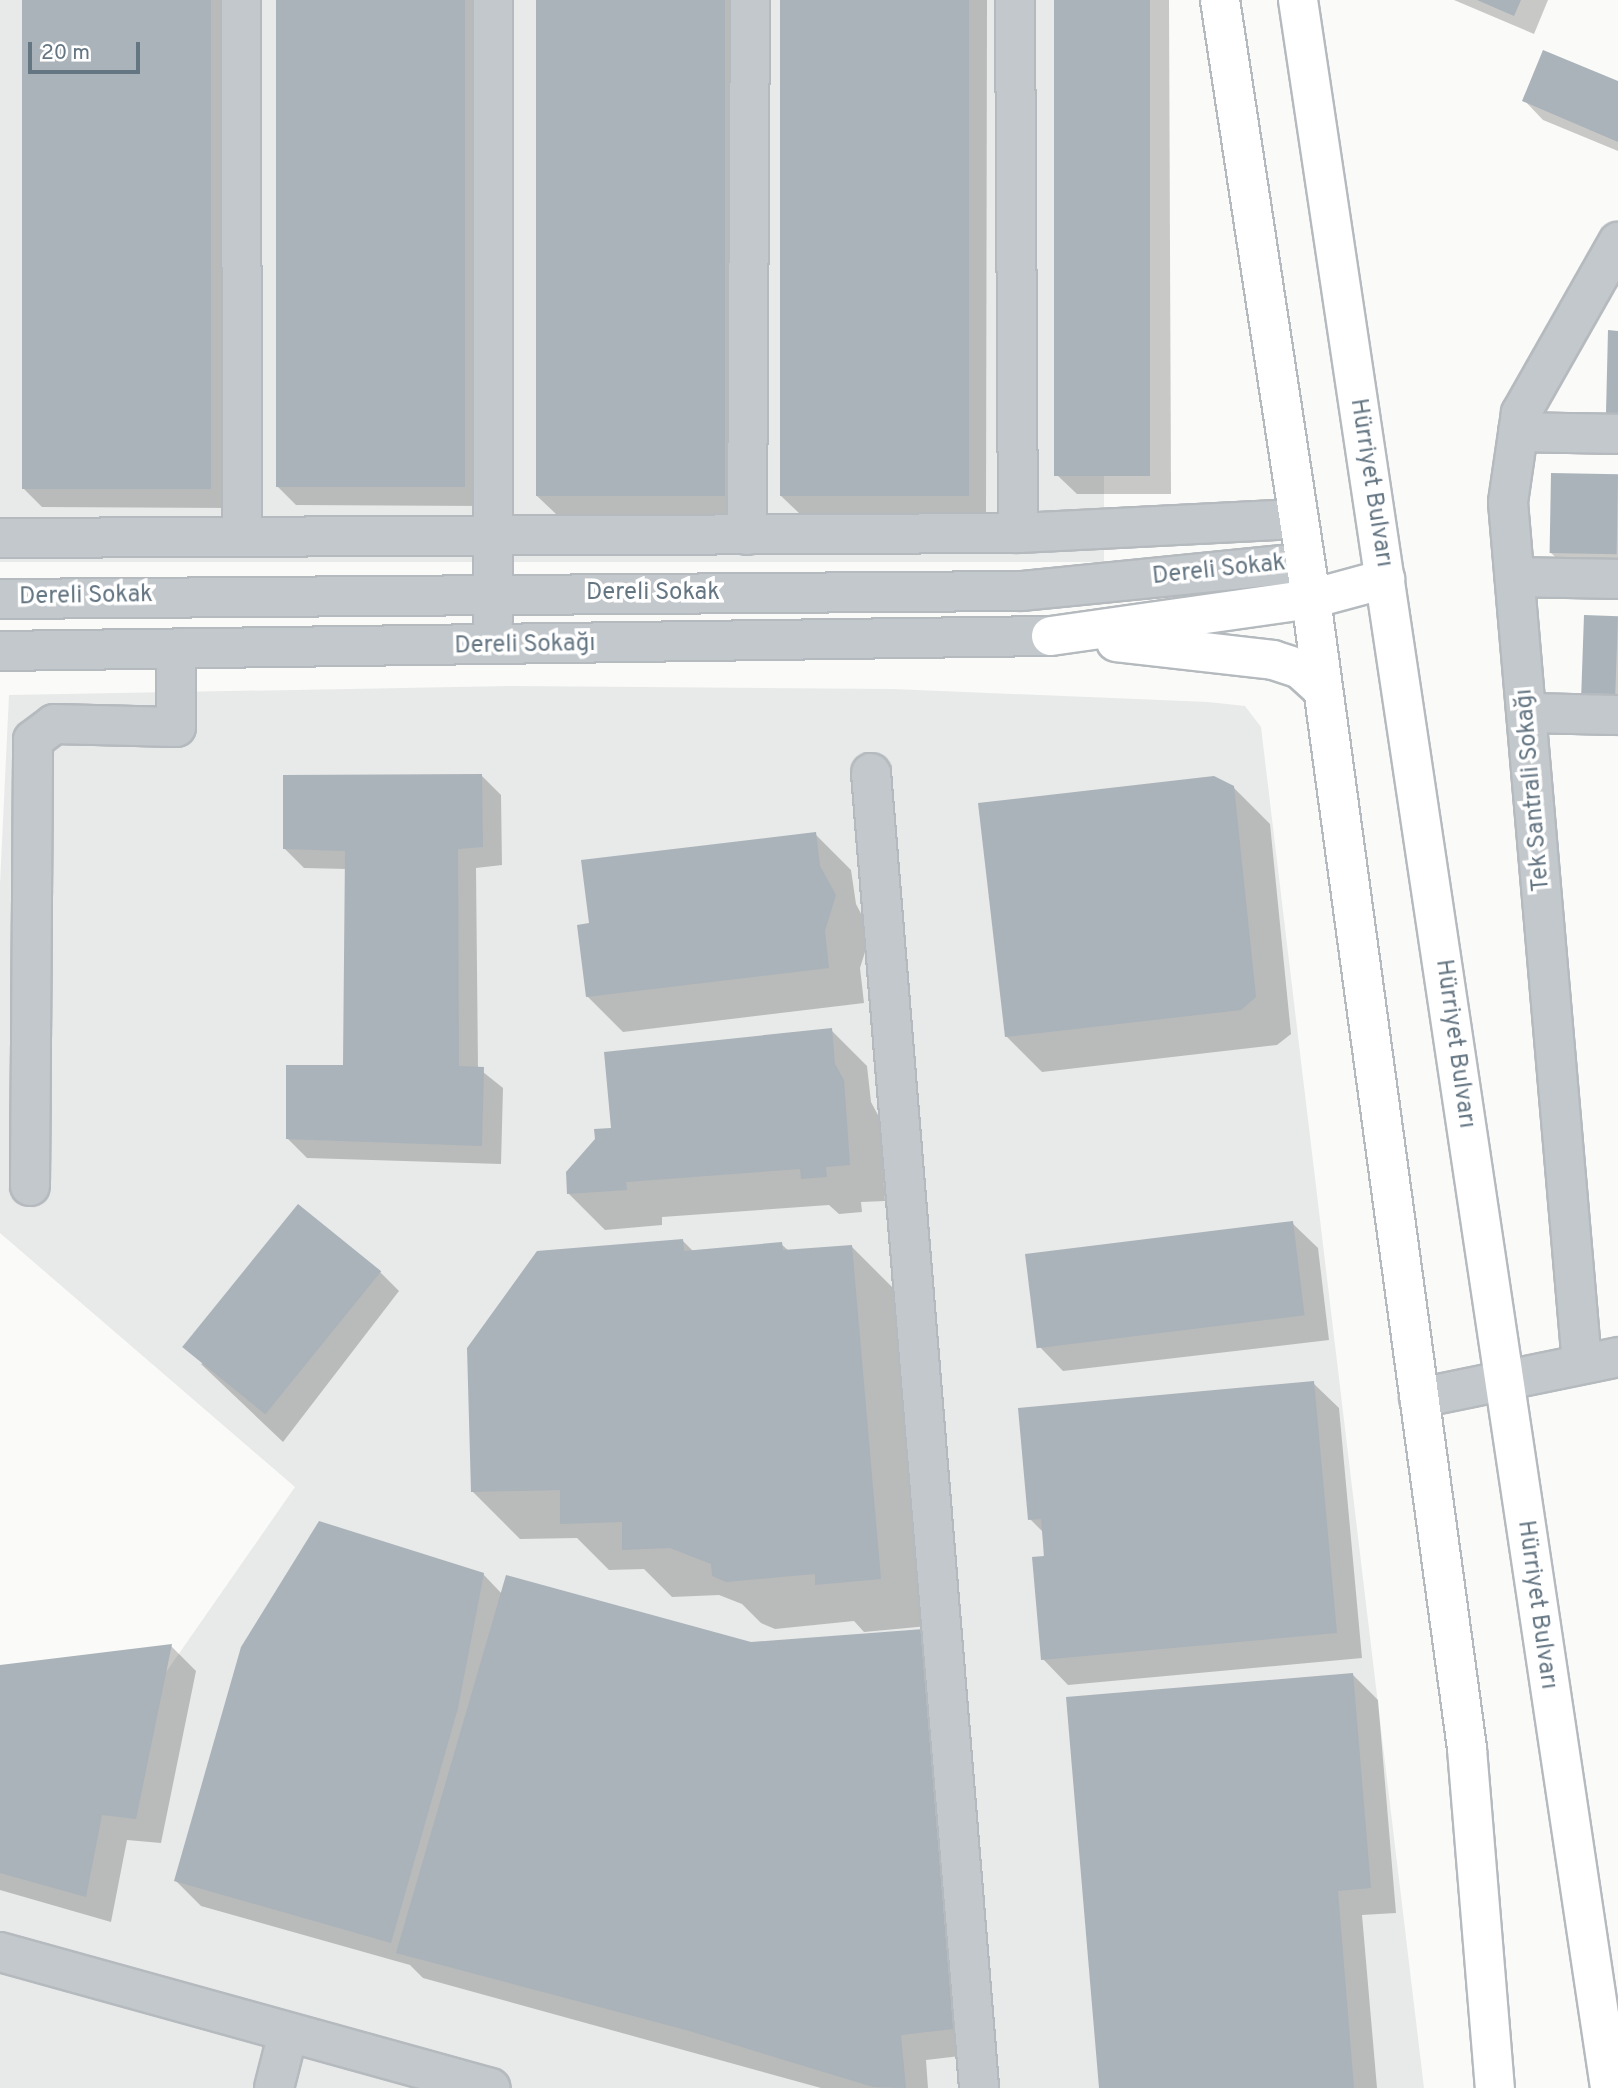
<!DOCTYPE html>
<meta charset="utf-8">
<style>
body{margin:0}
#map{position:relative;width:1618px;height:2088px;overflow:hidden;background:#fafaf8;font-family:Overpass,sans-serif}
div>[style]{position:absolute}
.built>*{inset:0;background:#e8e9e9;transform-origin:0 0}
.shadow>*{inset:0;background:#0003}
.building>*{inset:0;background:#aab3b9;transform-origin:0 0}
.roads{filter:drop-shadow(2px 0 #b5babe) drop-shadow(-2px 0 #b5babe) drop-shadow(0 2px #b5babe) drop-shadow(0 -2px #b5babe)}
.minor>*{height:38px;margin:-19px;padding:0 19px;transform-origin:19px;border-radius:19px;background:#c3c8cc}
.major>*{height:38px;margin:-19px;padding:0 19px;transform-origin:19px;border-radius:19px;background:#fff}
span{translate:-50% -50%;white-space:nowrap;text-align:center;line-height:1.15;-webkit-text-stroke:7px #fff;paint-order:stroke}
.street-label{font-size:24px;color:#657683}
.scale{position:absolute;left:28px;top:42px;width:112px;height:32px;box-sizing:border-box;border:4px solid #657683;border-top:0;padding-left:9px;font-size:21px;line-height:24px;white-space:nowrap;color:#657683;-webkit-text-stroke:5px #fff;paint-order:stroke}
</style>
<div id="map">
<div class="built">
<i style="left:0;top:0;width:1104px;height:562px"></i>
<i style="clip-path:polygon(515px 686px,893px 689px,1208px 702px,1245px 706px,1261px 727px,1424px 2088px,0 2088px,0 1696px,162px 1678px,295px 1487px,0 1233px,0 884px,9px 695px)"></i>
</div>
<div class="shadow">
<i style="clip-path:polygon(24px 0,230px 0,229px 508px,42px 507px,23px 488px)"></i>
<i style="clip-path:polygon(278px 0,484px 0,483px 506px,296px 505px,277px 486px)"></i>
<i style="clip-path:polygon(537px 0,743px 0,742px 515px,556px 514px,536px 495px)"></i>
<i style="clip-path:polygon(781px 0,987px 0,986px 515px,800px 514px,780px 495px)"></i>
<i style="clip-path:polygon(1056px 0,1169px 0,1171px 494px,1077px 494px,1057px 475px)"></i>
<i style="clip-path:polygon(1454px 0,1548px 0,1534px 34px)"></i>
<i style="clip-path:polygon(1618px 83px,1618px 151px,1543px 120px,1524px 100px)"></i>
<i style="clip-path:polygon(1618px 476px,1618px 573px,1570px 571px,1550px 552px)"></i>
<i style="clip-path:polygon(1618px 618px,1618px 713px,1602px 712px,1582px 693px)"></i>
<i style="clip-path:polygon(481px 775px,501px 795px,502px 865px,476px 868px,478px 1068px,503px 1088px,501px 1164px,307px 1158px,287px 1138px,345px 1067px,347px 869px,304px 868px,284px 848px)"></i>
<i style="clip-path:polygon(1233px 787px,1270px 824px,1291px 1034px,1277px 1045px,1042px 1072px,1006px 1036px)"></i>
<i style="clip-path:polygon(815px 834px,851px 870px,856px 904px,871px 933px,860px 968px,864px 1003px,623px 1032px,587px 996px,591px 925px)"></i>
<i style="clip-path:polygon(831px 1030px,867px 1066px,871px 1102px,879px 1117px,885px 1201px,861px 1202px,862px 1212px,839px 1214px,829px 1205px,662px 1217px,662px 1225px,605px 1230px,569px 1194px,613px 1130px)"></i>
<i style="clip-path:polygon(1292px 1223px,1318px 1248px,1329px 1340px,1063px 1371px,1038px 1345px)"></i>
<i style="clip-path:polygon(682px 1240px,694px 1252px,781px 1244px,789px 1251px,851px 1246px,899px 1294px,928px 1626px,864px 1632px,854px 1621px,775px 1629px,761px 1623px,742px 1604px,719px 1595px,672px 1597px,644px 1569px,609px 1570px,577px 1538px,520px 1539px,472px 1491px)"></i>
<i style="clip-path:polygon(380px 1272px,399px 1291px,283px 1442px,201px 1364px)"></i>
<i style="clip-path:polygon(1313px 1383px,1339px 1408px,1362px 1658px,1068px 1685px,1043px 1659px,1044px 1533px,1030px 1519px)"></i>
<i style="clip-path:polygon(483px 1574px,502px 1594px,750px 1644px,949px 1656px,977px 2054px,926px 2060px,928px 2088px,821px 2088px,423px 1978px,410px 1965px,201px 1906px,176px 1881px)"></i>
<i style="clip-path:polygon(171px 1646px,196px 1671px,161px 1843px,127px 1840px,111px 1922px,0 1890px,0 1666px)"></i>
<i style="clip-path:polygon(1353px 1675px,1378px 1700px,1396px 1913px,1362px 1915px,1377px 2088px,1101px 2088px)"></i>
</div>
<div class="building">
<i style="left:22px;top:0;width:189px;height:489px"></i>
<i style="left:276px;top:0;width:189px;height:487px"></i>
<i style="left:536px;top:0;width:189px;height:496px"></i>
<i style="left:780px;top:0;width:189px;height:496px"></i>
<i style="left:1054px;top:0;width:96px;height:476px"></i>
<i style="clip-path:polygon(1477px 0,1521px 0,1514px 16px)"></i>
<i style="clip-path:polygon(1543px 50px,1618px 81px,1618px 142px,1522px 101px)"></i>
<i style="clip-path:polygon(1608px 330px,1618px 331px,1618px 413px,1606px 413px)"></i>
<i style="left:1551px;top:473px;width:67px;height:80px;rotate:1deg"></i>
<i style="left:1584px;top:615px;width:34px;height:78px;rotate:2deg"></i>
<i style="clip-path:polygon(482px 774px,483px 847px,458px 849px,459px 1066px,484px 1067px,482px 1146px,286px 1139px,286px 1065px,343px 1065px,345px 851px,283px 849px,283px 775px)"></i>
<i style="clip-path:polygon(1214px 776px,1234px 786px,1256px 997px,1241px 1010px,1005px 1037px,978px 803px)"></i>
<i style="clip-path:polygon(816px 832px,820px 866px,836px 895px,825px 931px,829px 968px,586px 997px,577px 925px,589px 923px,581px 860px)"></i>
<i style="clip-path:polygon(832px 1028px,835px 1064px,844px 1080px,850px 1165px,826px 1167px,827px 1177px,801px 1179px,800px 1169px,626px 1182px,627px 1190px,567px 1194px,566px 1172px,595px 1139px,594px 1129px,611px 1128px,604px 1052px)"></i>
<i style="left:298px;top:1204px;width:107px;height:184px;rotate:39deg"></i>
<i style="left:1293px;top:1221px;width:95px;height:270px;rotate:83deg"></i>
<i style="clip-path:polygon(683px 1239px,684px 1251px,782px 1242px,783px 1250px,852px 1245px,881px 1579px,815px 1585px,815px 1574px,726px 1582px,712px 1576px,711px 1564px,670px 1548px,622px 1550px,622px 1522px,560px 1524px,560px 1490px,471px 1492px,467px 1348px,537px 1251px)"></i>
<i style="clip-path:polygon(1314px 1381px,1337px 1633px,1041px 1660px,1032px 1557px,1044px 1556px,1041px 1519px,1028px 1520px,1018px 1408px)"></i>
<i style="clip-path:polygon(319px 1521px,484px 1573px,458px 1708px,391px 1943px,174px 1881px,241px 1647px)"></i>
<i style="clip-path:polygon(506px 1575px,751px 1642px,924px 1629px,953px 2029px,901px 2035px,906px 2088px,873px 2087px,686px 2030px,396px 1953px)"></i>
<i style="clip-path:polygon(172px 1644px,136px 1819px,102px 1815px,86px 1897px,0 1873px,0 1665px)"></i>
<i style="clip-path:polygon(1353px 1673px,1371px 1888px,1338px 1891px,1354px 2088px,1099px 2088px,1066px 1697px)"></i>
</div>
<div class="roads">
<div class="minor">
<i style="left:241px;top:0;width:537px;rotate:89.89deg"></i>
<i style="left:1015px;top:0;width:533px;rotate:89.68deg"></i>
<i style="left:1518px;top:432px;width:100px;rotate:1.1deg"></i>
<i style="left:747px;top:535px;width:535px;rotate:-89.68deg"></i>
<i style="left:0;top:538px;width:1018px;rotate:-0.28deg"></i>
<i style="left:1018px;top:533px;width:279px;rotate:-2.9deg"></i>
<i style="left:1515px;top:577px;width:103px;rotate:1.1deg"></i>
<i style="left:0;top:599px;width:1022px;rotate:-0.45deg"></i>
<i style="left:1022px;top:591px;width:283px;rotate:-5.7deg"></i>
<i style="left:493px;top:621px;width:621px;rotate:-90deg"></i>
<i style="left:0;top:651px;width:1051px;rotate:-0.82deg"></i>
<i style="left:1527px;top:713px;width:91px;rotate:1.3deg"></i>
<i style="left:871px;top:773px;width:1319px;rotate:85.3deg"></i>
<i style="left:30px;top:1186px;width:446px;rotate:-89.6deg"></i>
<i style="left:33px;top:740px;width:26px;rotate:-37deg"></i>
<i style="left:54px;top:724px;width:122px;rotate:1.4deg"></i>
<i style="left:176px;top:727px;width:77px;rotate:-90deg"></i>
<i style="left:1582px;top:1364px;width:865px;rotate:-94.91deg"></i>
<i style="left:1508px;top:502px;width:90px;rotate:-81.7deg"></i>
<i style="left:1521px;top:413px;width:197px;rotate:-60.4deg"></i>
<i style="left:1419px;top:1398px;width:203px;rotate:-11.6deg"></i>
<i style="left:0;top:1952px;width:509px;rotate:15.48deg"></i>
<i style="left:274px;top:2088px;width:57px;rotate:-75.7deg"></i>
</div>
<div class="major">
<i style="left:1220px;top:0;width:606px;rotate:81.36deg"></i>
<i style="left:1311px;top:599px;width:1161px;rotate:82.27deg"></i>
<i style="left:1467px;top:1749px;width:340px;rotate:85.3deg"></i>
<i style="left:1298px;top:0;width:2111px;rotate:81.5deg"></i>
<i style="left:1051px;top:636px;width:263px;rotate:-8.1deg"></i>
<i style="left:1311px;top:599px;width:77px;rotate:-15.1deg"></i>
<i style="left:1116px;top:642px;width:158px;rotate:6.5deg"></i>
<i style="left:1273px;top:660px;width:28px;rotate:18deg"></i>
<i style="left:1300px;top:669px;width:30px;rotate:42deg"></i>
</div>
</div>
<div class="street-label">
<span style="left:1370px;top:483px;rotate:81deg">Hürriyet Bulvarı</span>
<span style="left:1219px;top:571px;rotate:-6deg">Dereli Sokak</span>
<span style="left:653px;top:594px">Dereli Sokak</span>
<span style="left:86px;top:597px;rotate:-1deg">Dereli Sokak</span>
<span style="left:525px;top:646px;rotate:-1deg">Dereli Sokağı</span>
<span style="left:1534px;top:790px;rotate:-95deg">Tek Santrali Sokağı</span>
<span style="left:1454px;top:1044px;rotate:82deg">Hürriyet Bulvarı</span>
<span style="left:1536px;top:1605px;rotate:82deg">Hürriyet Bulvarı</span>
</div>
<div class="scale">20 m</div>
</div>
